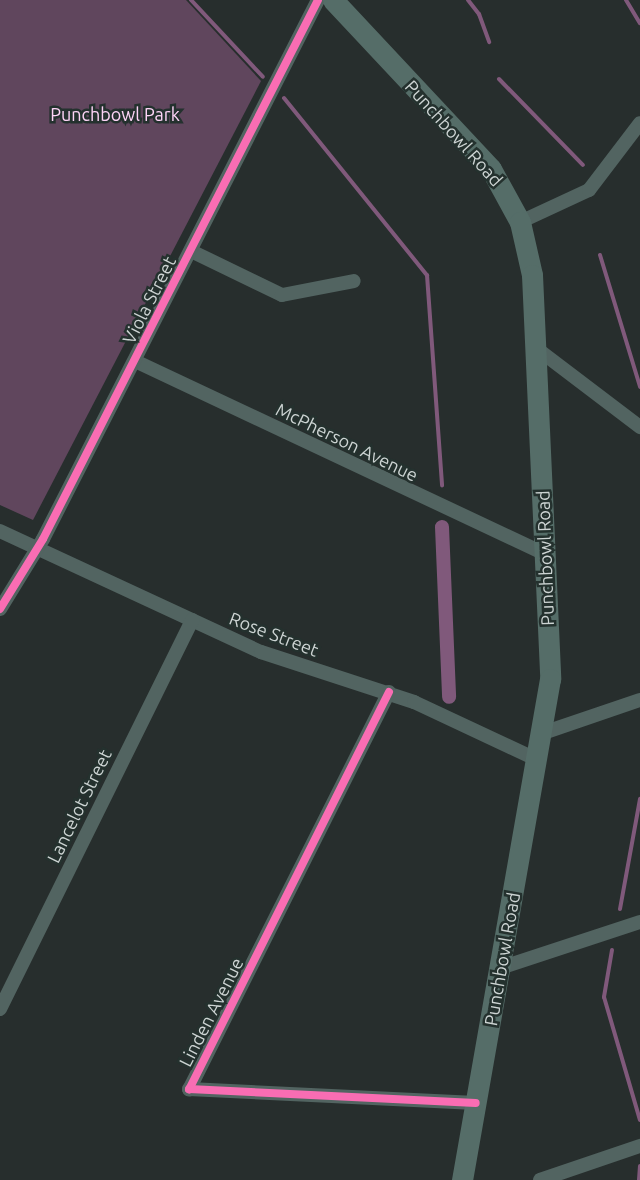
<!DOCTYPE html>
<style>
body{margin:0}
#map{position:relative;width:640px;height:1180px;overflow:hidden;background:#272e2d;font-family:Ubuntu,sans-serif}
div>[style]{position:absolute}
.green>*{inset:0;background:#60465d}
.stream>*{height:4px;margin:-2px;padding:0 2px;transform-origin:2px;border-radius:2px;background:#80597b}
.canal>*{height:14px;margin:-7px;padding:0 7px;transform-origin:7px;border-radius:7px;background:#80597b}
.street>*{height:14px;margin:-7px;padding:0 7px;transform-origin:7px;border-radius:7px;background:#526461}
.primary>*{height:21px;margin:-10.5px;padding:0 10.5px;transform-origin:10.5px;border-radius:10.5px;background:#556d68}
.cycleway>*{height:8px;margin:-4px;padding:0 4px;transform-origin:4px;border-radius:4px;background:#f96db3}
span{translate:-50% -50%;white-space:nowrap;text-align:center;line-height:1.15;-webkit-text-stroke:5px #24312e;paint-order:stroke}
.park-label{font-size:18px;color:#fed4f7}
.street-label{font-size:18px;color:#cdd4d3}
</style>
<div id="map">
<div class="green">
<i style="clip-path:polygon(0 0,186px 0,261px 81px,33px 520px,0 505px)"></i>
</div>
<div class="stream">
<i style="left:191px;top:0;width:105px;rotate:46.9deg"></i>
<i style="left:468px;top:0;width:18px;rotate:52deg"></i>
<i style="left:479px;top:14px;width:30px;rotate:70deg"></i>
<i style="left:626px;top:0;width:27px;rotate:59deg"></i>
<i style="left:499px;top:79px;width:120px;rotate:45.7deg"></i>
<i style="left:284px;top:98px;width:228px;rotate:51.1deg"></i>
<i style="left:427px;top:275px;width:211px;rotate:85.9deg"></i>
<i style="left:600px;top:255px;width:138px;rotate:73.1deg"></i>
<i style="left:620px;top:909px;width:112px;rotate:-79.7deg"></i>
<i style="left:612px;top:950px;width:48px;rotate:99.7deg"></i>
<i style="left:604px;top:997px;width:128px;rotate:73.7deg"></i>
<i style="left:639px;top:1180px;width:14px;rotate:-86deg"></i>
</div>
<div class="canal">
<i style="left:442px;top:527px;width:170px;rotate:87.6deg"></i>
</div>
<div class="street">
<i style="left:520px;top:222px;width:76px;rotate:-24.9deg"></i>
<i style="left:589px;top:190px;width:84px;rotate:-52.7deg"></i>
<i style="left:191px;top:251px;width:101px;rotate:25.8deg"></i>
<i style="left:282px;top:295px;width:73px;rotate:-11deg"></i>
<i style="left:536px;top:348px;width:131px;rotate:37.2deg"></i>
<i style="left:135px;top:361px;width:453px;rotate:25.2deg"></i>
<i style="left:0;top:531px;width:288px;rotate:24.9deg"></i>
<i style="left:261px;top:652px;width:161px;rotate:18.1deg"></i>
<i style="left:414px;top:702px;width:137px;rotate:25.1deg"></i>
<i style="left:0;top:609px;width:82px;rotate:-58.4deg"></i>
<i style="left:43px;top:539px;width:605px;rotate:-62.97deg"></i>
<i style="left:389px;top:692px;width:445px;rotate:116.7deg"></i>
<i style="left:189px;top:1089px;width:287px;rotate:2.8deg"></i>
<i style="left:543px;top:733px;width:102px;rotate:-18.8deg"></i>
<i style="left:500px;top:968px;width:147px;rotate:-18.2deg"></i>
<i style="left:0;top:1009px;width:434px;rotate:-63.7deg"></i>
<i style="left:540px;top:1180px;width:106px;rotate:-18.8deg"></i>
</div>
<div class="primary">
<i style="left:333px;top:0;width:231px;rotate:46.9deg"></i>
<i style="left:491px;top:169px;width:60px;rotate:61.3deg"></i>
<i style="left:520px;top:222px;width:54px;rotate:77.2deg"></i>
<i style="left:532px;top:275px;width:404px;rotate:87.4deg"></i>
<i style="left:550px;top:679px;width:509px;rotate:99.96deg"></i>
</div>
<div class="cycleway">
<i style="left:0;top:609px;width:82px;rotate:-58.4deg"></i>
<i style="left:43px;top:539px;width:605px;rotate:-62.97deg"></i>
<i style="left:389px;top:692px;width:445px;rotate:116.7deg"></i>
<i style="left:189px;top:1089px;width:287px;rotate:2.8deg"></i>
</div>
<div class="park-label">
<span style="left:115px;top:114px">Punchbowl Park</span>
</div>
<div class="street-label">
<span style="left:454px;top:133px;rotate:48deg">Punchbowl Road</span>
<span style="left:149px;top:300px;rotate:-63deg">Viola Street</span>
<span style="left:347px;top:442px;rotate:26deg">McPherson Avenue</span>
<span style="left:545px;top:558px;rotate:-92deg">Punchbowl Road</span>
<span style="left:274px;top:634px;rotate:21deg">Rose Street</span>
<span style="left:79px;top:806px;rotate:-64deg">Lancelot Street</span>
<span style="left:502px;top:959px;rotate:-80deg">Punchbowl Road</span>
<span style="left:211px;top:1012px;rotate:-63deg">Linden Avenue</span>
</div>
</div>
